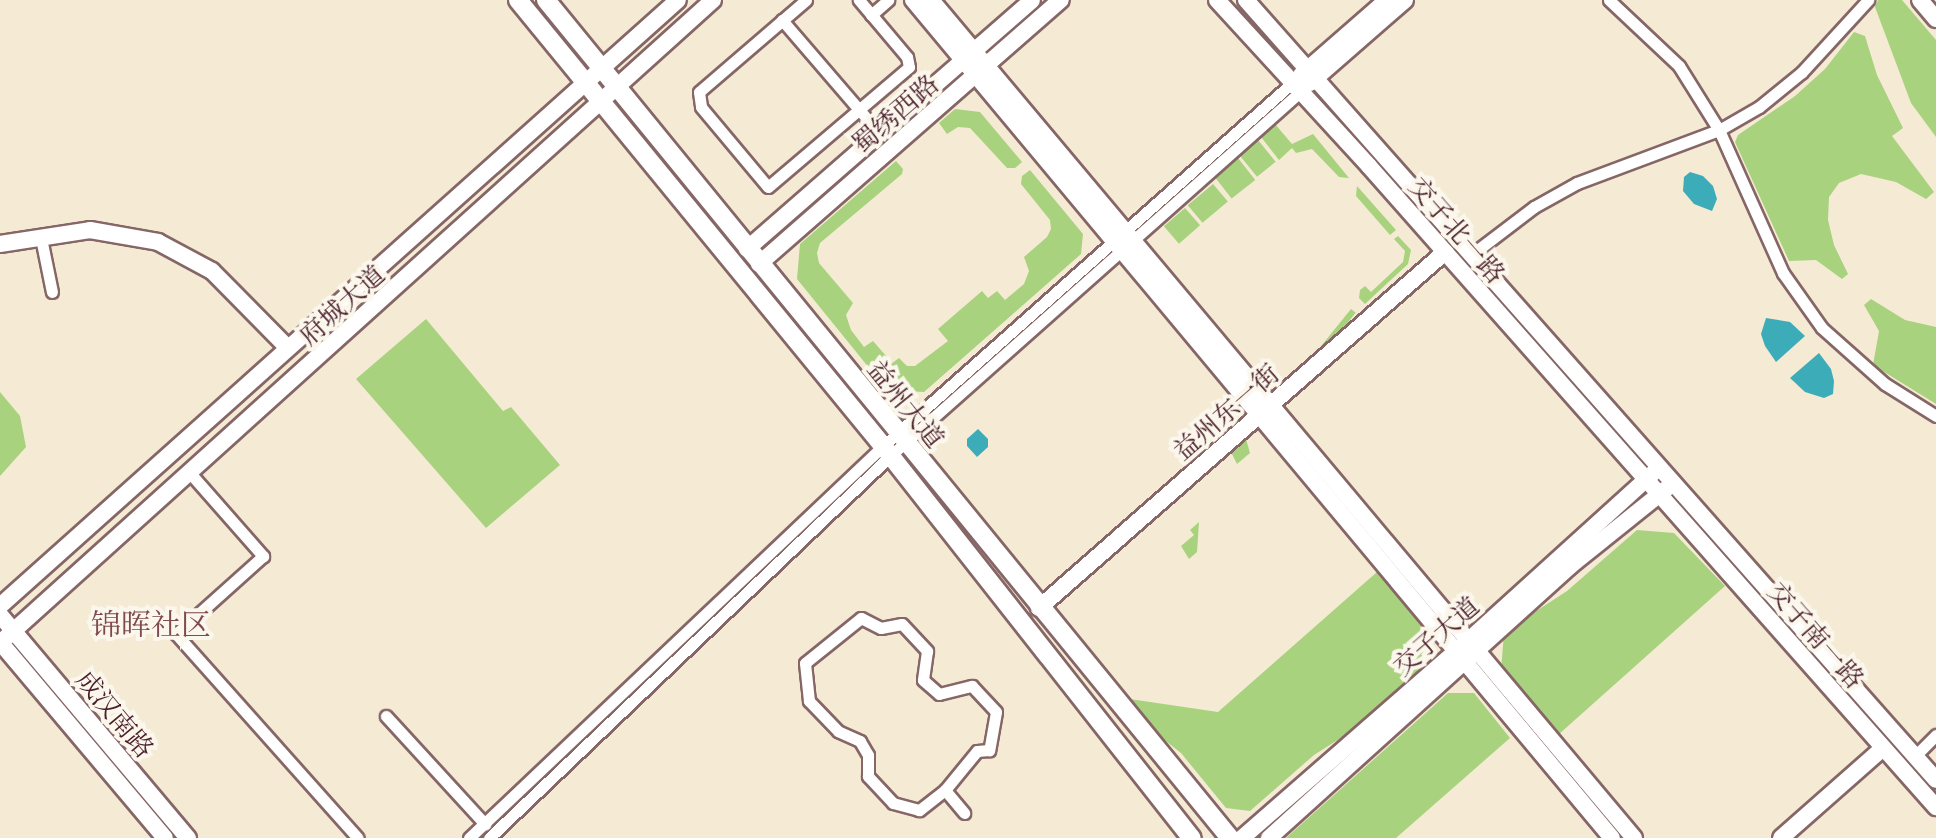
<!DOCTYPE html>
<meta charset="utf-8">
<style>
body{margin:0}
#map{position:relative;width:1936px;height:838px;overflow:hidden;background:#f5ebd5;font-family:"Gentium Book Plus","Noto Serif SC",serif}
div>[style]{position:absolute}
.green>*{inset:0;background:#a8d27e;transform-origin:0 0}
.water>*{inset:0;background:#3cacb8}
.roads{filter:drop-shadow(2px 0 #866666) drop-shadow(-2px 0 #866666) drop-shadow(0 2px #866666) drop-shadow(0 -2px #866666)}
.street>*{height:11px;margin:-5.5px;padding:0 5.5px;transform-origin:5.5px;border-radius:5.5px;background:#fff}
.secondary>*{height:16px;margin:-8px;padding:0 8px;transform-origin:8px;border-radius:8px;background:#fff}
.primary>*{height:18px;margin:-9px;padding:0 9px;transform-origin:9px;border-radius:9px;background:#fff}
span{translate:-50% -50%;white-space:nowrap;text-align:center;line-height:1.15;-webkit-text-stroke:8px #fbf7ec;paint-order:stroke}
.street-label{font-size:26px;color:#4a1f2b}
.quarter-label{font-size:30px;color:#7f4a4d}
</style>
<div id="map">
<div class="green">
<i style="clip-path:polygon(1878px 0,1902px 0,1936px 40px,1936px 137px,1911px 103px,1875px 7px)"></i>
<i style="clip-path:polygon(1854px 32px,1865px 36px,1877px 75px,1903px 128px,1892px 136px,1934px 192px,1926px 199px,1896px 182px,1861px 174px,1839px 183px,1829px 197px,1828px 220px,1834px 245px,1848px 274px,1842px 279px,1816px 260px,1789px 261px,1735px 142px,1738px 135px,1795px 96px,1825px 69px)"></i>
<i style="clip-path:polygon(955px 109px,980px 112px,1022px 162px,1015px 168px,1007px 168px,970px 128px,958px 127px,947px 134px,939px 123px)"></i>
<i style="clip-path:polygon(1275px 124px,1292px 144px,1313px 134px,1349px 178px,1339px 177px,1312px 149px,1296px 153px,1292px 148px,1279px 160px,1261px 137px)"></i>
<i style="left:1258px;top:140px;width:28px;height:24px;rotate:51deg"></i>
<i style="left:1238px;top:158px;width:28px;height:30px;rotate:52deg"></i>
<i style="clip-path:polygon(896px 161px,903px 169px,902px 174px,820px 243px,817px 253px,819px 263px,853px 303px,846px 315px,851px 330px,864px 347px,873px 341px,887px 357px,881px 372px,885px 378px,895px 370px,891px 364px,899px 358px,907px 366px,915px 366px,948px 341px,938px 329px,982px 291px,988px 298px,997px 291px,1005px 300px,1024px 284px,1029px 271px,1024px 257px,1047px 237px,1051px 229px,1050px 220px,1021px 184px,1022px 176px,1030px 170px,1083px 234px,1081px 254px,924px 392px,887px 390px,797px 279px,800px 244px)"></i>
<i style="left:1213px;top:184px;width:23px;height:33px;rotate:50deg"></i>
<i style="clip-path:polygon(1357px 186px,1396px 230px,1390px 235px,1356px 196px)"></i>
<i style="left:1185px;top:208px;width:23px;height:28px;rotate:49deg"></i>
<i style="clip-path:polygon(1398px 236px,1411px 250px,1408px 264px,1365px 304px,1359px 298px,1360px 290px,1365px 286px,1371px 292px,1403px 262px,1405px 251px,1394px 239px)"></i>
<i style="clip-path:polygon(1871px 299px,1905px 320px,1936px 327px,1936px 404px,1873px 365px,1879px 331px,1864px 305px)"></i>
<i style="left:1351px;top:309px;width:6px;height:88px;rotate:39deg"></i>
<i style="clip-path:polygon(426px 319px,503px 411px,511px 407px,560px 465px,486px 528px,356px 379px)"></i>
<i style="clip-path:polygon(0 392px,20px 416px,26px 447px,0 476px)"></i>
<i style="clip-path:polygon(1246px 439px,1250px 453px,1237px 464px,1231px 452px)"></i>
<i style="clip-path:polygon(1199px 522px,1197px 552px,1189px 559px,1181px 546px,1194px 535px,1190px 530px)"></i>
<i style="clip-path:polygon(1637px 530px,1674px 533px,1725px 586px,1558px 735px,1501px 671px,1504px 632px,1567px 591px)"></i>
<i style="clip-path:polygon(1377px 572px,1425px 627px,1421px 669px,1358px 727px,1314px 755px,1250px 811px,1226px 808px,1181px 753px,1157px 734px,1123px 698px,1218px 712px)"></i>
<i style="clip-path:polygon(1448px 693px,1474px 693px,1510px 738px,1396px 838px,1286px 838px)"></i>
</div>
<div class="water">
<i style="clip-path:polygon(1690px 172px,1703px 176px,1713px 186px,1717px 199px,1712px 211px,1694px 204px,1683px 191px,1684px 177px)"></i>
<i style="clip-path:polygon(1766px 318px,1790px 322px,1805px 336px,1776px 362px,1765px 346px,1761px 334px)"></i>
<i style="clip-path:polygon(1819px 353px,1831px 369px,1834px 381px,1833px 394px,1824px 398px,1805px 392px,1790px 378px)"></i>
<i style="clip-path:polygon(978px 429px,988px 439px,988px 447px,977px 457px,967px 446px,967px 439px)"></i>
</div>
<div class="roads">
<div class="street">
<i style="left:806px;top:0;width:141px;rotate:139.3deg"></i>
<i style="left:699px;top:92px;width:15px;rotate:82deg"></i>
<i style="left:701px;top:107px;width:104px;rotate:50.1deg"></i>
<i style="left:768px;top:187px;width:185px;rotate:-40.4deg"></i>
<i style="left:909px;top:67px;width:10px;rotate:-101deg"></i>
<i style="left:907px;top:57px;width:75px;rotate:-130.1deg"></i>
<i style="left:1609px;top:0;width:96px;rotate:43.3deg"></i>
<i style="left:1679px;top:66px;width:75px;rotate:58deg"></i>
<i style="left:1719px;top:130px;width:157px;rotate:65.9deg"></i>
<i style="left:1783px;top:273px;width:67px;rotate:54.7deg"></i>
<i style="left:1822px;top:328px;width:84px;rotate:41.6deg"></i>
<i style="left:1885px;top:384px;width:60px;rotate:32.1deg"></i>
<i style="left:871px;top:15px;width:23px;rotate:-41deg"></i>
<i style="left:782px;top:20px;width:150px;rotate:49.3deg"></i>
<i style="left:41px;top:238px;width:55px;rotate:78.5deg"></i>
<i style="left:1471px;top:255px;width:79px;rotate:-37.3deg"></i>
<i style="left:1534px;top:207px;width:49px;rotate:-29.2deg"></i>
<i style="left:1577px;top:183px;width:152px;rotate:-20.5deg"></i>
<i style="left:1719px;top:130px;width:46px;rotate:-29.9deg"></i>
<i style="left:1759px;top:107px;width:55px;rotate:-39.1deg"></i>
<i style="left:1802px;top:72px;width:98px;rotate:-47.5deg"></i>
<i style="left:190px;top:473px;width:111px;rotate:48.7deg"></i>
<i style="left:263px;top:556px;width:117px;rotate:138.1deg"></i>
<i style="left:176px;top:634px;width:273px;rotate:48.3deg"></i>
<i style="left:386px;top:716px;width:147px;rotate:47.5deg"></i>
<i style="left:1915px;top:756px;width:30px;rotate:-45deg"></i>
<i style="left:945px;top:790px;width:33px;rotate:142deg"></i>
<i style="left:919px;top:810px;width:27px;rotate:-165deg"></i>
<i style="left:893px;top:803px;width:37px;rotate:-133deg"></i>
<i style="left:868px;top:776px;width:21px;rotate:-90deg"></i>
<i style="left:868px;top:755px;width:16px;rotate:-120deg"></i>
<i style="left:860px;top:741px;width:24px;rotate:-156deg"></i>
<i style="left:838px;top:731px;width:42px;rotate:-134deg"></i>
<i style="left:809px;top:701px;width:38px;rotate:-96deg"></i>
<i style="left:805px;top:663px;width:72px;rotate:-38.8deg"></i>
<i style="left:861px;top:618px;width:22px;rotate:27deg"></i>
<i style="left:881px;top:628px;width:21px;rotate:-11deg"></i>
<i style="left:902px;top:624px;width:37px;rotate:47deg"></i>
<i style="left:927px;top:651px;width:29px;rotate:98deg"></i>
<i style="left:923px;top:680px;width:21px;rotate:41deg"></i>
<i style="left:939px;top:694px;width:34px;rotate:-14deg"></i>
<i style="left:972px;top:686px;width:35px;rotate:47deg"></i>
<i style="left:996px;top:712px;width:39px;rotate:100deg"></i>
<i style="left:989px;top:750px;width:12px;rotate:175deg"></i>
<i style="left:977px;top:751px;width:50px;rotate:129.4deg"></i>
<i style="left:945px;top:790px;width:30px;rotate:50deg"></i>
<i style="left:469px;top:838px;width:570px;rotate:-43.44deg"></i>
<i style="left:883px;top:446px;width:547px;rotate:-41.59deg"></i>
<i style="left:489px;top:838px;width:554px;rotate:-43.61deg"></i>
<i style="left:890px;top:456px;width:548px;rotate:-41.6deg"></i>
</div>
<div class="secondary">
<i style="left:913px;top:0;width:1091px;rotate:50.17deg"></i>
<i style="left:931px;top:0;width:1094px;rotate:50.01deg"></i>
<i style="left:1217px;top:0;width:225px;rotate:47.5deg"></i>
<i style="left:1369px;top:166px;width:856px;rotate:48.51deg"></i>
<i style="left:1246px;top:0;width:1041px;rotate:48.5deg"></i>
<i style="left:1920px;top:0;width:25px;rotate:50deg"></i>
<i style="left:1301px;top:75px;width:114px;rotate:-41.1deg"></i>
<i style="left:1310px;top:83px;width:126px;rotate:-41.1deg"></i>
<i style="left:0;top:244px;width:91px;rotate:-8.8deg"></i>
<i style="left:90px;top:230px;width:69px;rotate:10deg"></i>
<i style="left:158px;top:242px;width:61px;rotate:28.2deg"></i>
<i style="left:212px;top:271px;width:108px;rotate:45.4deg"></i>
<i style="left:747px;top:249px;width:378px;rotate:-41.1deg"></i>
<i style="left:759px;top:264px;width:401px;rotate:-41.2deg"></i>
<i style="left:0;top:606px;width:909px;rotate:-41.79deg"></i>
<i style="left:1039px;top:608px;width:540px;rotate:-41.25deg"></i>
<i style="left:0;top:615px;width:292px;rotate:49.9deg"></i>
<i style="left:0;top:642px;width:256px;rotate:49.9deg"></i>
<i style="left:0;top:643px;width:960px;rotate:-42.04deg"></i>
<i style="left:1242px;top:838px;width:301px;rotate:-41.1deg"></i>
<i style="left:1469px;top:640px;width:248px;rotate:-42.2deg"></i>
<i style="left:1269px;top:838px;width:406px;rotate:-42.1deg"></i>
<i style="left:1570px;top:566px;width:123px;rotate:-38.7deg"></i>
<i style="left:1781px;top:838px;width:136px;rotate:-41.4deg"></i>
</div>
<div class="primary">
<i style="left:518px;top:0;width:576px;rotate:50.7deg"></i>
<i style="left:883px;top:446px;width:499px;rotate:51.8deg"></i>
<i style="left:546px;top:0;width:1082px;rotate:50.78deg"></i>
</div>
</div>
<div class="street-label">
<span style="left:895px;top:114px;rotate:-41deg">蜀绣西路</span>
<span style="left:1457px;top:230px;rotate:49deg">交子北一路</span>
<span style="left:342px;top:305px;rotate:-42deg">府城大道</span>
<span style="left:906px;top:404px;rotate:51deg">益州大道</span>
<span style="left:1226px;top:412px;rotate:-41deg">益州东一街</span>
<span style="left:1816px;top:635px;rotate:49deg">交子南一路</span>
<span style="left:1436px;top:636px;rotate:-41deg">交子大道</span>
<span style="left:115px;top:714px;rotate:50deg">成汉南路</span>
</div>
<div class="quarter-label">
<span style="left:151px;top:624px">锦晖社区</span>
</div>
</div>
